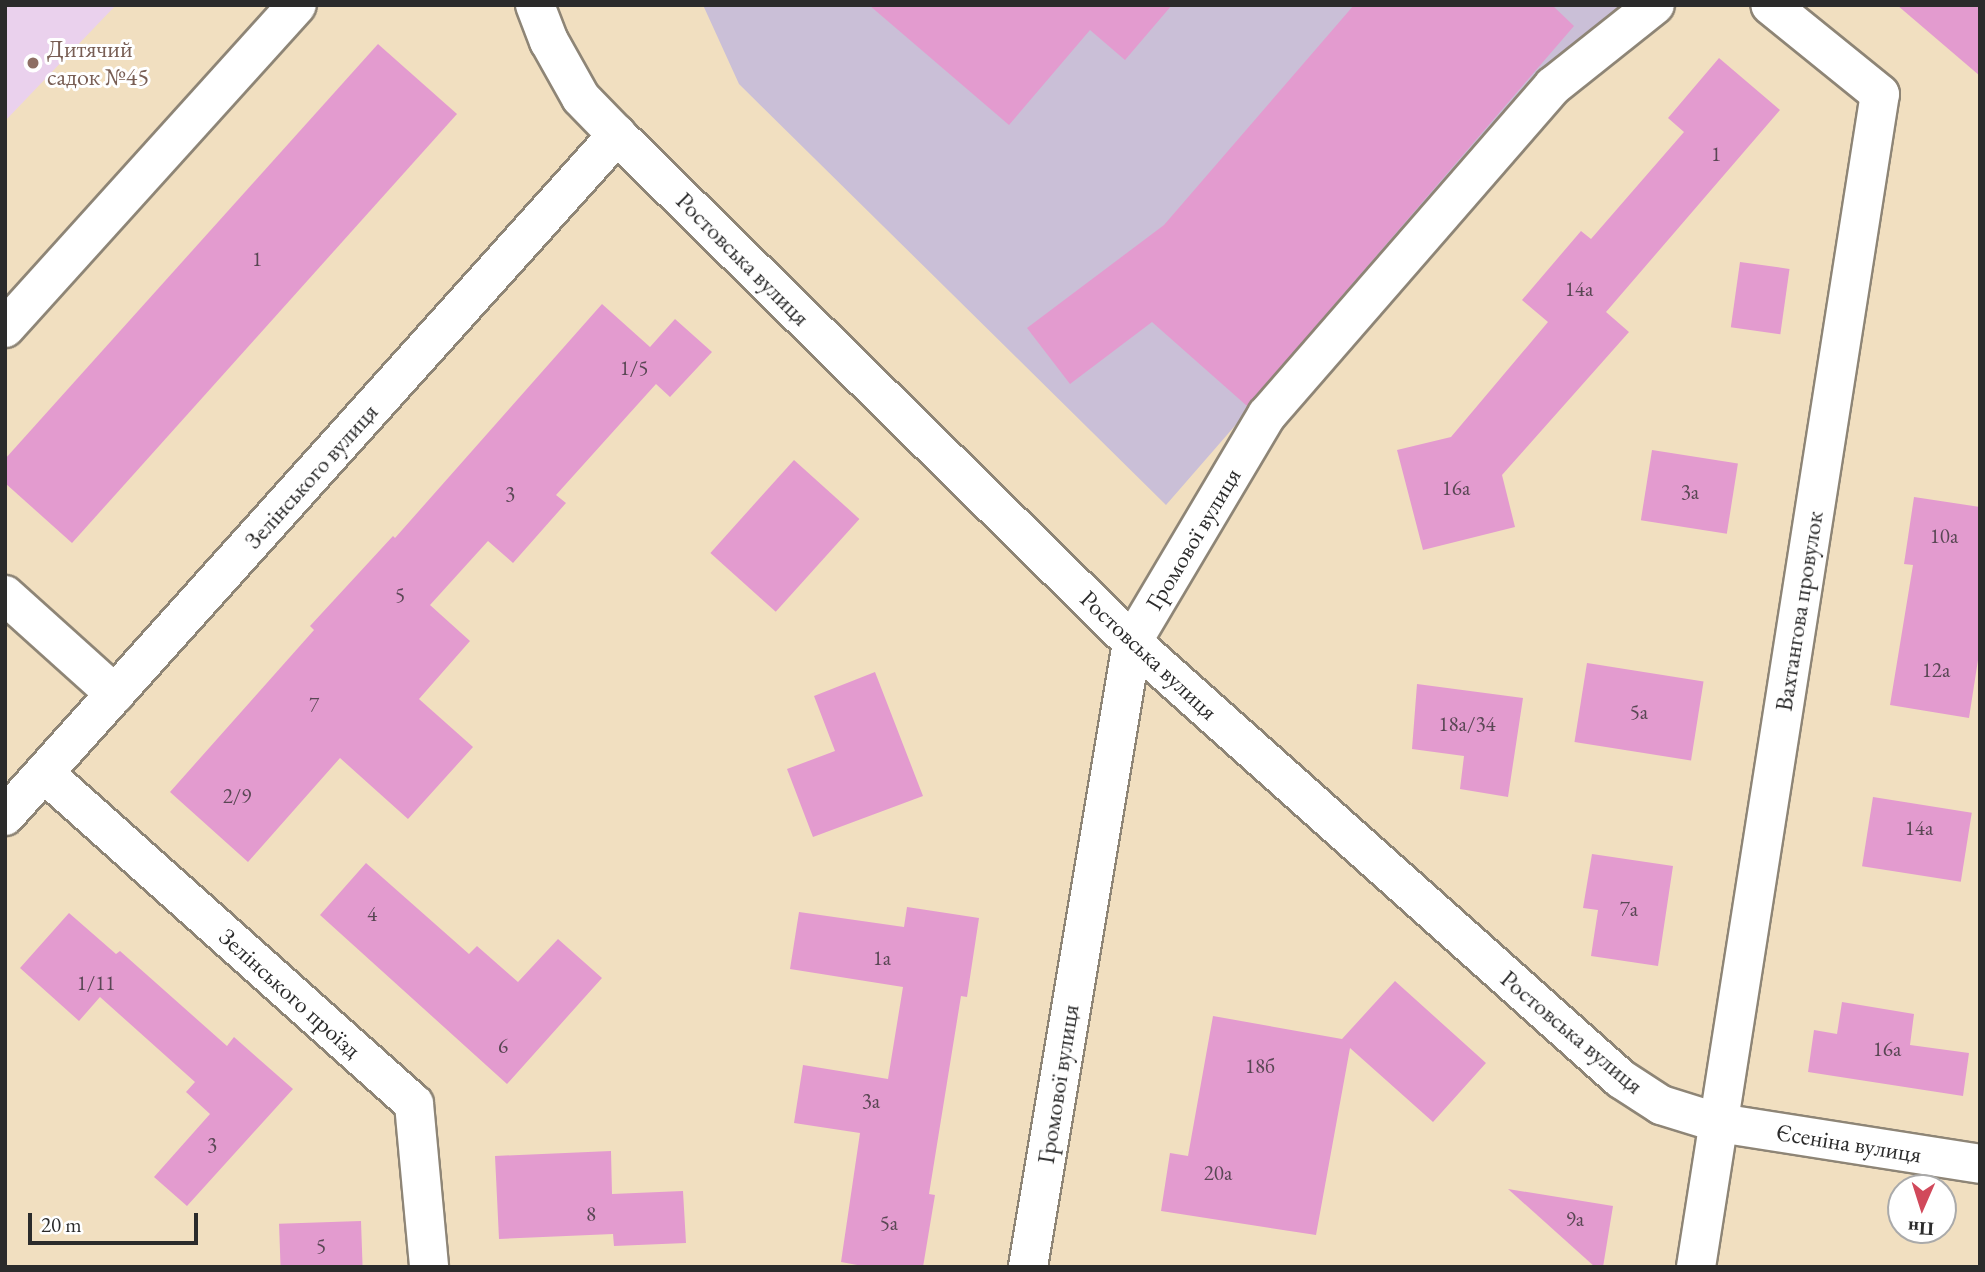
<!DOCTYPE html>
<meta charset="utf-8">
<style>
body{margin:0}
#map{position:relative;width:1985px;height:1272px;overflow:hidden;background:#f1dfc0;font-family:"EB Garamond",serif}
div>[style]{position:absolute}
.built>*{inset:0;background:#ead1ed}
.industrial>*{inset:0;background:#cabfd7}
.building>*{inset:0;background:#e39bcf;transform-origin:0 0}
.roads{filter:drop-shadow(2px 0 #8e8576) drop-shadow(-2px 0 #8e8576) drop-shadow(0 2px #8e8576) drop-shadow(0 -2px #8e8576)}
.minor>*{height:38px;margin:-19px;padding:0 19px;transform-origin:19px;border-radius:19px;background:#fff}
.dots>*{width:19px;height:19px;translate:-50% -50%;box-sizing:border-box;border:4px solid #fff;border-radius:50%}
span{translate:-50% -50%;white-space:nowrap;text-align:center;line-height:1.15;-webkit-text-stroke:6px #fff;paint-order:stroke}
.number-label{font-size:21px;color:#594754}
.number-label span{-webkit-text-stroke-width:0}
.education-label{font-size:24px;color:#785e54}
.left{translate:0 -50%;text-align:left}
.street-label{font-size:24px;color:#2b2b2b}
.frame{position:absolute;inset:0;border:7px solid #2b2b2b;pointer-events:none}
.north{position:absolute;left:1887px;top:1174px;width:70px;height:70px;box-sizing:border-box;background:#fff;border:2px solid #aaa;border-radius:50%;rotate:183deg;font-size:19px;font-weight:700;line-height:28px;text-align:center;color:#2b2b2b}
.north::after{content:'';display:block;margin:auto;width:24px;height:32px;background:#d1495b;clip-path:polygon(50% 0,100% 100%,50% 72%,0 100%)}
.scale{position:absolute;left:28px;top:1213px;width:170px;height:32px;box-sizing:border-box;border:4px solid #2b2b2b;border-top:0;padding-left:9px;font-size:21px;line-height:24px;white-space:nowrap;color:#2b2b2b;-webkit-text-stroke:5px #fff;paint-order:stroke}
</style>
<div id="map">
<div class="built">
<i style="clip-path:polygon(5px 5px,116px 5px,5px 121px)"></i>
</div>
<div class="industrial">
<i style="clip-path:polygon(703px 5px,1628px 5px,1541px 74px,1166px 505px,739px 84px)"></i>
</div>
<div class="building">
<i style="clip-path:polygon(869px 5px,1172px 5px,1125px 60px,1090px 30px,1009px 125px)"></i>
<i style="clip-path:polygon(1354px 5px,1552px 5px,1574px 26px,1247px 406px,1152px 322px,1070px 384px,1027px 328px,1164px 225px)"></i>
<i style="clip-path:polygon(1897px 5px,1980px 5px,1980px 76px)"></i>
<i style="clip-path:polygon(378px 44px,457px 114px,72px 543px,5px 483px,5px 459px)"></i>
<i style="clip-path:polygon(1719px 58px,1780px 110px,1606px 312px,1629px 332px,1502px 475px,1515px 527px,1423px 550px,1397px 450px,1451px 437px,1548px 322px,1522px 300px,1581px 231px,1591px 239px,1684px 132px,1668px 118px)"></i>
<i style="left:1740px;top:262px;width:50px;height:66px;rotate:8deg"></i>
<i style="clip-path:polygon(602px 304px,650px 347px,675px 319px,712px 352px,670px 397px,656px 384px,556px 495px,566px 503px,513px 563px,488px 541px,430px 605px,470px 641px,419px 699px,473px 747px,408px 819px,340px 758px,248px 862px,170px 792px,314px 630px,310px 626px,393px 536px,395px 538px)"></i>
<i style="left:1652px;top:450px;width:87px;height:71px;rotate:9deg"></i>
<i style="left:794px;top:460px;width:88px;height:125px;rotate:42deg"></i>
<i style="clip-path:polygon(1914px 497px,1980px 507px,1980px 647px,1969px 718px,1890px 705px,1913px 565px,1904px 564px)"></i>
<i style="left:1587px;top:663px;width:118px;height:80px;rotate:9deg"></i>
<i style="clip-path:polygon(875px 672px,923px 796px,813px 837px,787px 769px,835px 751px,814px 696px)"></i>
<i style="clip-path:polygon(1417px 684px,1523px 698px,1508px 797px,1460px 789px,1464px 756px,1412px 749px)"></i>
<i style="left:1873px;top:797px;width:100px;height:70px;rotate:9deg"></i>
<i style="clip-path:polygon(1592px 854px,1673px 866px,1658px 966px,1591px 956px,1598px 910px,1583px 908px)"></i>
<i style="clip-path:polygon(366px 863px,469px 954px,477px 946px,518px 982px,558px 939px,602px 978px,507px 1084px,320px 915px)"></i>
<i style="clip-path:polygon(907px 907px,979px 918px,967px 997px,961px 996px,929px 1194px,935px 1195px,923px 1267px,868px 1267px,841px 1262px,860px 1133px,794px 1123px,803px 1065px,888px 1079px,903px 987px,790px 969px,799px 912px,904px 927px)"></i>
<i style="clip-path:polygon(69px 913px,116px 954px,120px 951px,227px 1046px,234px 1037px,293px 1089px,187px 1206px,154px 1177px,210px 1114px,186px 1092px,195px 1082px,100px 997px,79px 1021px,20px 968px)"></i>
<i style="clip-path:polygon(1395px 981px,1486px 1063px,1433px 1122px,1350px 1048px,1316px 1235px,1161px 1211px,1170px 1153px,1188px 1156px,1213px 1016px,1342px 1039px)"></i>
<i style="clip-path:polygon(1842px 1002px,1914px 1014px,1910px 1045px,1969px 1053px,1963px 1096px,1808px 1072px,1814px 1030px,1837px 1034px)"></i>
<i style="clip-path:polygon(611px 1151px,612px 1194px,683px 1191px,686px 1243px,614px 1246px,613px 1234px,499px 1239px,495px 1156px)"></i>
<i style="clip-path:polygon(1508px 1189px,1613px 1206px,1603px 1267px,1595px 1267px)"></i>
<i style="left:361px;top:1221px;width:46px;height:82px;rotate:88deg"></i>
</div>
<div class="roads">
<div class="minor">
<i style="left:535px;top:5px;width:39px;rotate:69deg"></i>
<i style="left:549px;top:41px;width:65px;rotate:60.7deg"></i>
<i style="left:581px;top:98px;width:52px;rotate:45.8deg"></i>
<i style="left:617px;top:135px;width:723px;rotate:44.55deg"></i>
<i style="left:1132px;top:642px;width:656px;rotate:41.79deg"></i>
<i style="left:1621px;top:1079px;width:48px;rotate:33deg"></i>
<i style="left:1661px;top:1105px;width:61px;rotate:17.2deg"></i>
<i style="left:1719px;top:1123px;width:264px;rotate:8.9deg"></i>
<i style="left:5px;top:328px;width:435px;rotate:-47.9deg"></i>
<i style="left:5px;top:595px;width:148px;rotate:42deg"></i>
<i style="left:44px;top:773px;width:496px;rotate:41.8deg"></i>
<i style="left:414px;top:1104px;width:164px;rotate:84.7deg"></i>
<i style="left:5px;top:816px;width:916px;rotate:-48.05deg"></i>
<i style="left:1028px;top:1267px;width:634px;rotate:-80.55deg"></i>
<i style="left:1132px;top:642px;width:264px;rotate:-59.3deg"></i>
<i style="left:1267px;top:415px;width:436px;rotate:-49deg"></i>
<i style="left:1553px;top:86px;width:130px;rotate:-38.5deg"></i>
<i style="left:1696px;top:1267px;width:1187px;rotate:-81.09deg"></i>
<i style="left:1880px;top:94px;width:141px;rotate:-141deg"></i>
</div>
</div>
<div class="dots">
<i style="left:33px;top:63px;background:#8d6e63"></i>
</div>
<div class="number-label">
<span style="left:1716px;top:154px">1</span>
<span style="left:257px;top:259px">1</span>
<span style="left:1579px;top:289px">14а</span>
<span style="left:634px;top:368px">1/5</span>
<span style="left:1456px;top:488px">16а</span>
<span style="left:1690px;top:492px">3а</span>
<span style="left:510px;top:494px">3</span>
<span style="left:1944px;top:536px">10а</span>
<span style="left:400px;top:595px">5</span>
<span style="left:1936px;top:670px">12а</span>
<span style="left:314px;top:705px">7</span>
<span style="left:1639px;top:712px">5а</span>
<span style="left:1467px;top:724px">18а/34</span>
<span style="left:237px;top:796px">2/9</span>
<span style="left:1919px;top:828px">14а</span>
<span style="left:1629px;top:909px">7а</span>
<span style="left:372px;top:914px">4</span>
<span style="left:882px;top:958px">1а</span>
<span style="left:96px;top:983px">1/11</span>
<span style="left:503px;top:1046px">6</span>
<span style="left:1887px;top:1049px">16а</span>
<span style="left:1260px;top:1066px">18б</span>
<span style="left:871px;top:1101px">3а</span>
<span style="left:212px;top:1145px">3</span>
<span style="left:1218px;top:1173px">20а</span>
<span style="left:591px;top:1214px">8</span>
<span style="left:1575px;top:1219px">9а</span>
<span style="left:889px;top:1223px">5а</span>
<span style="left:321px;top:1246px">5</span>
</div>
<div class="education-label">
<span class="left" style="left:47px;top:63px">Дитячий<br>садок №45</span>
</div>
<div class="street-label">
<span style="left:743px;top:259px;rotate:45deg">Ростовська вулиця</span>
<span style="left:311px;top:476px;rotate:-48deg">Зелінського вулиця</span>
<span style="left:1193px;top:539px;rotate:-59deg">Громової вулиця</span>
<span style="left:1799px;top:611px;rotate:-81deg">Вахтангова провулок</span>
<span style="left:1149px;top:655px;rotate:43deg">Ростовська вулиця</span>
<span style="left:290px;top:993px;rotate:42deg">Зелінського проїзд</span>
<span style="left:1572px;top:1032px;rotate:40deg">Ростовська вулиця</span>
<span style="left:1058px;top:1084px;rotate:-81deg">Громової вулиця</span>
<span style="left:1849px;top:1143px;rotate:9deg">Єсеніна вулиця</span>
</div>
<div class="frame"></div>
<div class="north">Пн</div>
<div class="scale">20 m</div>
</div>
